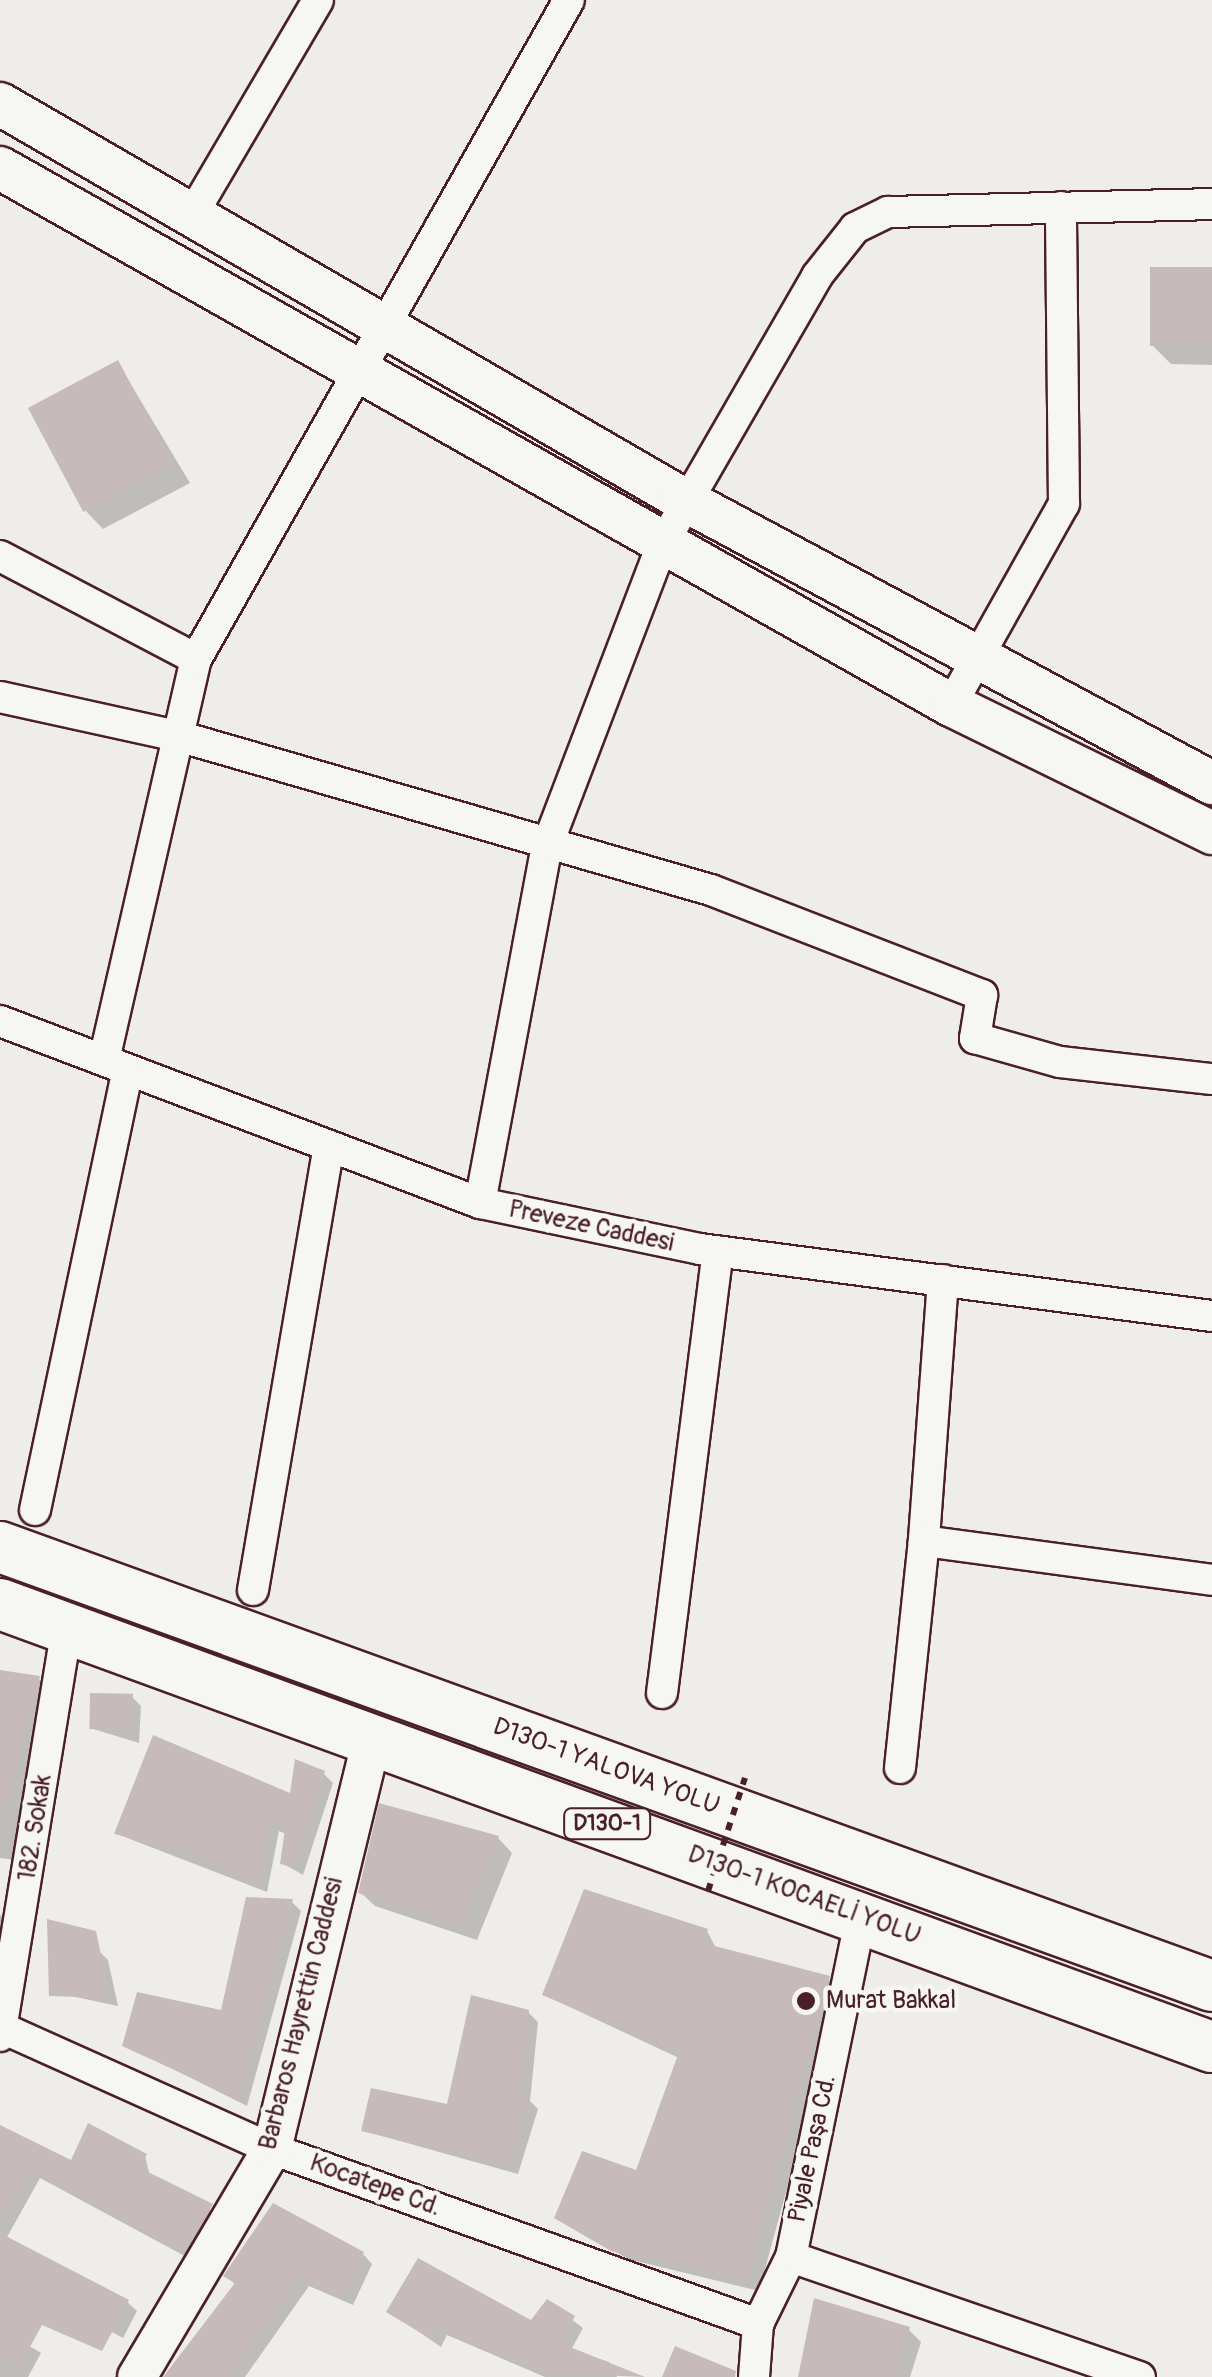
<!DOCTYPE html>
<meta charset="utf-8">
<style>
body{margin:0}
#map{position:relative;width:1212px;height:2377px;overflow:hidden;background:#efedea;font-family:Pangolin,sans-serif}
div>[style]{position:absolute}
.shadow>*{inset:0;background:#0003}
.building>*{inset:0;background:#c6babb;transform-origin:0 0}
.roads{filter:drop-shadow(2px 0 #4a1f2b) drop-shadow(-2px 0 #4a1f2b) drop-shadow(0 2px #4a1f2b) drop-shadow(0 -2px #4a1f2b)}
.minor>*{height:30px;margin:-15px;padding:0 15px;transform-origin:15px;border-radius:15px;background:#f6f6f2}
.tertiary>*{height:38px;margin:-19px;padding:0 19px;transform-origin:19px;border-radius:19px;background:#f6f6f2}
.secondary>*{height:42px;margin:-21px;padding:0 21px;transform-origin:21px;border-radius:21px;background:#f6f6f2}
.trunk>*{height:50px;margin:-25px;padding:0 25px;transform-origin:25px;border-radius:25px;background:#f6f6f2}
.path-bridge>*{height:6px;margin-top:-3px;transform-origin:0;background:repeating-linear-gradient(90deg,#4a1f2b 0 8px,transparent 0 16px)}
.dots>*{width:28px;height:28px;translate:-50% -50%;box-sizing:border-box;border:5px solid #f6f6f2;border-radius:50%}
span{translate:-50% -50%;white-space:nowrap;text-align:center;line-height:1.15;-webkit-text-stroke:9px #f6f6f2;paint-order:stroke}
.shield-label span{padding:2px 8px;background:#f6f6f2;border:2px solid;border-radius:8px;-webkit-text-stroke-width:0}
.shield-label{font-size:22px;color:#4a1f2b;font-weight:700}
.street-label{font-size:25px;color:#4a1f2b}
.poi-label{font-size:25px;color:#4a1f2b}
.left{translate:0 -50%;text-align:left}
</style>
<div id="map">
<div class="shadow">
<i style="clip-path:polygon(1212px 270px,1212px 365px,1171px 364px,1152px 345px)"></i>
<i style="clip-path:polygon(118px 363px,190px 483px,103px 529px,84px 509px)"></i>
<i style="clip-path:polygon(0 1672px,39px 1679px,51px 1691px,22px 1861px,0 1858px)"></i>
<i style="clip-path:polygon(132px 1697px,141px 1706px,139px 1743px,90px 1728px)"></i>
<i style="clip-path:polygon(324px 1774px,333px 1783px,303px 1875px,282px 1863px,286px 1834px,279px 1831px,267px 1892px,117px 1834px,292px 1796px)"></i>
<i style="clip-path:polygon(498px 1838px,512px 1853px,477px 1940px,375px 1906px,360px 1892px)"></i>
<i style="clip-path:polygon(291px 1901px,301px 1911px,247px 2106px,125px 2045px,223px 2013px)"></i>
<i style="clip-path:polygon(0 1915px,10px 1924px,0 1983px)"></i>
<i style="clip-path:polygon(707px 1931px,717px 1950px,828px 1979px,841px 1991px,759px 2291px,628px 2259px,557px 2218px,638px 2173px,679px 2058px,544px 1995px)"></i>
<i style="clip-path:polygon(100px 1952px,108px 1960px,118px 2006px,71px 1996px)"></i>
<i style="clip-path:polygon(528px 2012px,538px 2022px,530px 2101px,538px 2109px,518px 2174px,364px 2131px,449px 2107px)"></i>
<i style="clip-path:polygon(0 2128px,72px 2163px,145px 2156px,150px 2176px,221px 2216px,194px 2261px,40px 2178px,6px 2239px,127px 2302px,137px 2311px,123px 2338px,0 2272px)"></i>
<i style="clip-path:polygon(363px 2254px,372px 2264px,353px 2305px,309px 2286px,245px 2377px,167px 2377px,236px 2285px,226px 2276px)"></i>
<i style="clip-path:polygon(548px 2302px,583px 2328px,571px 2350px,609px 2362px,617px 2377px,545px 2377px,447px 2335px,441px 2347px,390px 2312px,532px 2323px)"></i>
<i style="clip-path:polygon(0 2328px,41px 2353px,28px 2377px,0 2377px)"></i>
<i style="clip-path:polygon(908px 2329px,921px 2342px,910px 2377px,800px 2377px)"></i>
</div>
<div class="building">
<i style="left:1150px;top:267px;width:62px;height:79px"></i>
<i style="left:118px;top:360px;width:118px;height:102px;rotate:62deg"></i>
<i style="clip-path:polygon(0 1670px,40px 1676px,8px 1802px,0 1801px)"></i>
<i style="left:90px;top:1693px;width:43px;height:36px;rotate:1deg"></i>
<i style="clip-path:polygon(153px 1735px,290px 1793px,295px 1759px,325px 1771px,294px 1867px,280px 1864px,285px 1828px,270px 1823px,258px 1885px,188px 1851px,114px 1834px)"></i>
<i style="clip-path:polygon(379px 1803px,499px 1836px,462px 1927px,358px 1893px)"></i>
<i style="clip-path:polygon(584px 1889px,708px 1929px,703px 1943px,830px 1976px,747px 2280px,611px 2251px,554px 2218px,582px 2151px,636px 2170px,679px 2052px,542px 1995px)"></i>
<i style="clip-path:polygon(246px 1897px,293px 1899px,238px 2099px,122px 2046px,137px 1992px,221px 2010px)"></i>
<i style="clip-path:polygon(47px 1919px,96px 1931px,110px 1998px,49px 1996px)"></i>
<i style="clip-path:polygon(471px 1995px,529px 2010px,521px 2095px,529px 2097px,509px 2166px,361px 2131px,371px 2088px,447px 2104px)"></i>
<i style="clip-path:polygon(88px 2123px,147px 2154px,140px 2168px,213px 2204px,184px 2253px,30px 2170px,0 2218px,0 2125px,71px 2160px)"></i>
<i style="clip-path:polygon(273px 2203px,364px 2252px,343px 2298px,299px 2278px,229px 2377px,163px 2377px,235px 2283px,223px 2276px)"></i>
<i style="clip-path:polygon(0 2233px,129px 2300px,102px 2351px,42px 2325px,19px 2367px,0 2359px)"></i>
<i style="clip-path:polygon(418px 2258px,531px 2320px,547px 2299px,575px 2316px,560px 2343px,645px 2377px,544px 2373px,437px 2328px,431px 2339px,386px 2312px)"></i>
<i style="clip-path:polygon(814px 2298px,910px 2327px,893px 2377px,798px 2377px)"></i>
<i style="clip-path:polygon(675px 2346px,736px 2371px,735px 2377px,662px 2377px)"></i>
</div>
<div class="roads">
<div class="minor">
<i style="left:192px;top:215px;width:249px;rotate:-59.6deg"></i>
<i style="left:0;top:556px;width:221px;rotate:27.7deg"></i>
<i style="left:0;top:697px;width:182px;rotate:12.4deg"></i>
<i style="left:178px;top:736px;width:555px;rotate:16.12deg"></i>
<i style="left:711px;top:890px;width:291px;rotate:21.2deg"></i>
<i style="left:982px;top:995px;width:44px;rotate:99.2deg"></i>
<i style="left:975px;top:1038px;width:88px;rotate:15.8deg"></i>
<i style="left:1060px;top:1062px;width:153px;rotate:6.4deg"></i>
<i style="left:951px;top:705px;width:231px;rotate:-60.7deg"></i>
<i style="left:1064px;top:504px;width:297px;rotate:-90.6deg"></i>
<i style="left:0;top:1021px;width:513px;rotate:20.77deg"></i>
<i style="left:480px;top:1203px;width:225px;rotate:11.8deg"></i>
<i style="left:700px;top:1249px;width:516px;rotate:7.46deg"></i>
<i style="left:104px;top:1060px;width:411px;rotate:-77.1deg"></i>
<i style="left:196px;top:659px;width:757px;rotate:-60.49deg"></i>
<i style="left:480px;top:1203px;width:363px;rotate:-79.4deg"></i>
<i style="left:547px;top:846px;width:322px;rotate:-69.1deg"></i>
<i style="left:662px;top:545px;width:310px;rotate:-60deg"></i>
<i style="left:817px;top:276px;width:61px;rotate:-51.6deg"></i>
<i style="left:855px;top:228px;width:37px;rotate:-26deg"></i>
<i style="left:888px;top:212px;width:324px;rotate:-1.4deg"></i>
<i style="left:943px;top:1280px;width:262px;rotate:94.2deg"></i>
<i style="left:924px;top:1541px;width:291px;rotate:7.7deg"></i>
<i style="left:35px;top:1510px;width:447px;rotate:-78.1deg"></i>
<i style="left:253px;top:1590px;width:446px;rotate:-80.3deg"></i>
<i style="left:662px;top:1693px;width:445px;rotate:-82.8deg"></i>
<i style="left:900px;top:1768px;width:228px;rotate:-84deg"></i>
<i style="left:0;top:2027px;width:298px;rotate:24.2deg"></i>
<i style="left:272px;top:2149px;width:517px;rotate:19.8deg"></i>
<i style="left:0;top:2036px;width:413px;rotate:-80.7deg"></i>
<i style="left:791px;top:2257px;width:369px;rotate:19deg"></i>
<i style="left:754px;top:2377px;width:53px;rotate:-85.7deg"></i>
<i style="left:758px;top:2324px;width:75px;rotate:-63.8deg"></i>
<i style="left:791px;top:2257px;width:347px;rotate:-78.4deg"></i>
</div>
<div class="tertiary">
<i style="left:137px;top:2377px;width:265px;rotate:-59.4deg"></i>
<i style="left:272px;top:2149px;width:422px;rotate:-76.3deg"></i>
</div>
<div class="secondary">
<i style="left:0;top:104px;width:785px;rotate:30.06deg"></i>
<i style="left:679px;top:497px;width:605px;rotate:28.22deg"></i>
<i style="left:0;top:168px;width:1092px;rotate:29.45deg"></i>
<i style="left:951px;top:705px;width:291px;rotate:26.1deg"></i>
</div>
<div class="trunk">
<i style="left:0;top:1547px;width:1289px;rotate:19.91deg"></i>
<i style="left:0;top:1604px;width:1290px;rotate:20.08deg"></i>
</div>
</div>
<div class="path-bridge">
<i style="left:708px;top:1891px;width:119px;rotate:-71.9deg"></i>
</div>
<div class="dots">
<i style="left:806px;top:2001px;background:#4a1f2b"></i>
</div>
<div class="shield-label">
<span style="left:607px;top:1824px">D130-1</span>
</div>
<div class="street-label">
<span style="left:591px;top:1227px;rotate:12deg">Preveze Caddesi</span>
<span style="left:606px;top:1767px;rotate:20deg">D130-1 YALOVA YOLU</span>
<span style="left:36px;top:1828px;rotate:-81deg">182. Sokak</span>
<span style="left:804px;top:1896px;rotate:20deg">D130-1 KOCAELİ YOLU</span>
<span style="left:302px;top:2014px;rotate:-76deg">Barbaros Hayrettin Caddesi</span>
<span style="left:813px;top:2149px;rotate:-78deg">Piyale Paşa Cd.</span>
<span style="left:375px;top:2186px;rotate:20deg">Kocatepe Cd.</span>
</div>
<div class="poi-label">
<span class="left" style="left:826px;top:2001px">Murat Bakkal</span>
</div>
</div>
